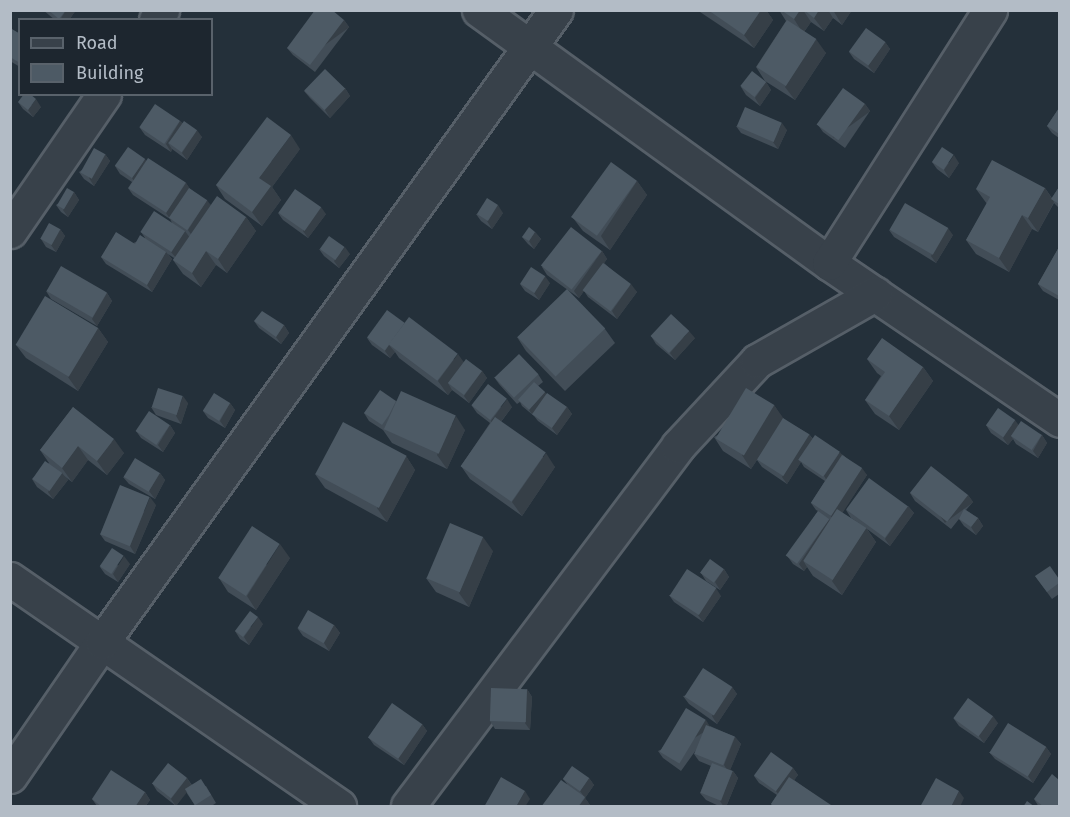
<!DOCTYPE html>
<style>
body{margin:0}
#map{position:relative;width:1070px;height:817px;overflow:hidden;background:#24303a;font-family:"Fira Sans",sans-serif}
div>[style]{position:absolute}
.roads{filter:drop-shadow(2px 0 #565f68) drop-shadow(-2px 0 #565f68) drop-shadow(0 2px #565f68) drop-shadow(0 -2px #565f68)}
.minor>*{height:33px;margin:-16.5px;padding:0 16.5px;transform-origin:16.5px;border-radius:16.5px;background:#38414a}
.wall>*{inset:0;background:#424d57}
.shaded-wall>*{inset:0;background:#363f47;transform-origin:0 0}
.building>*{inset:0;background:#4d5a65;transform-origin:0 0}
span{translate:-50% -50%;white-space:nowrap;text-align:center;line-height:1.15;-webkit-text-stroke:4.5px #1d262f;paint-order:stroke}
.frame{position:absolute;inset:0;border:12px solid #b3bcc6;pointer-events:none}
.legend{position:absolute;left:18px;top:18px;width:195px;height:78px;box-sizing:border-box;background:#1d262f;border:2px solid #59626b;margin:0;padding:8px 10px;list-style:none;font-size:18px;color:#b3bcc6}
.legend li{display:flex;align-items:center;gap:12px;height:30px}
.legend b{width:30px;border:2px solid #59626b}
</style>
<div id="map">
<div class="roads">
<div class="minor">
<i style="left:479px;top:10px;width:432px;rotate:35.9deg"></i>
<i style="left:829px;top:263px;width:279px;rotate:34.2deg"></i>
<i style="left:156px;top:20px;width:12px;rotate:-59deg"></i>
<i style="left:10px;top:231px;width:166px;rotate:-55.5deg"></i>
<i style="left:829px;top:263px;width:300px;rotate:-57.5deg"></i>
<i style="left:10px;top:579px;width:400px;rotate:34.6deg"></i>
<i style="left:10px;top:776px;width:163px;rotate:-55.5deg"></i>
<i style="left:102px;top:642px;width:778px;rotate:-54.31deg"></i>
<i style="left:408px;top:806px;width:450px;rotate:-53.1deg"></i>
<i style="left:678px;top:446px;width:116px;rotate:-47.1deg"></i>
<i style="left:757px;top:361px;width:136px;rotate:-29.6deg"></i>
</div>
</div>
<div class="wall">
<i style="clip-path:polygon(43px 10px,76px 10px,69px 20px,55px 20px)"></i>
<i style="clip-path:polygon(697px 10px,766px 10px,773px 20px,754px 48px)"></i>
<i style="clip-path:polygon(779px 10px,852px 10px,842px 25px,833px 18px,824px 31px,811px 22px,804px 32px,826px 53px,795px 100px,765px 81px,756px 67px,786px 21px)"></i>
<i style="clip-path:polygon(344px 20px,349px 27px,315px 72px,293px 55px,287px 48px)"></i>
<i style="clip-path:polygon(10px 28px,20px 34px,20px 67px,10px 61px)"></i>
<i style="clip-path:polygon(885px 42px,890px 49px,874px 73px,854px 59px,849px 52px)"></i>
<i style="clip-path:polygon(766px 82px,771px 90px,760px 106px,746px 95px,741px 87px)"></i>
<i style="clip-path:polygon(345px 88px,350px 96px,330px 118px,310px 98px,304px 91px)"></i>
<i style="clip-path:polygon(18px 102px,41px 107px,33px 117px,23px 109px)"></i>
<i style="clip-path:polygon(865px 104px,870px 111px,845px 148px,823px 132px,818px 125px)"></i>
<i style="clip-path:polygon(1059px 108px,1059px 138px,1052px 133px,1047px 126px)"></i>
<i style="clip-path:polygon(180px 121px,182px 123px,202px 137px,187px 160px,172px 149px,171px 152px,145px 135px,140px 128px)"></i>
<i style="clip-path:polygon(736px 126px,787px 130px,778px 149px,741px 133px)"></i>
<i style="clip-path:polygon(300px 149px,272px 187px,281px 200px,262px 226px,225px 199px,216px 185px)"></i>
<i style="clip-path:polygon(105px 154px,110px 161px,94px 186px,84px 179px,79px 172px)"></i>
<i style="clip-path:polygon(147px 161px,186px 183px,189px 188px,211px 205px,246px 217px,256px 231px,227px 273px,216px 265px,201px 287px,183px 274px,173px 260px,174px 258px,168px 254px,172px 259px,152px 292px,106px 264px,101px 257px,145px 238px,141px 232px,172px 223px,170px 219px,133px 195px,128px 188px,132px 182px,120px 174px,115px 166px)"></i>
<i style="clip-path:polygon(932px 162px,959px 163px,949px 178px,937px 169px)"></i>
<i style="clip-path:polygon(637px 181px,647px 195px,610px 250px,583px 231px,573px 218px)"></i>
<i style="clip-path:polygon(1059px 187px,1059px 208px,1054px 203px,1038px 232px,1032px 229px,1009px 272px,976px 254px,966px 240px,987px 204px,976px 189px,1045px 188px,1052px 198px)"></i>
<i style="clip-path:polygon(74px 192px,79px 200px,68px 217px,61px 212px,56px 205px)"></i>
<i style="clip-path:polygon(278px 213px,326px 214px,308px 238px,283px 220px)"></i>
<i style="clip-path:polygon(503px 213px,492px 229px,481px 221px,476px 214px)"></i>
<i style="clip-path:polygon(60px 229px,65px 236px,56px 252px,46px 247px,41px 239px)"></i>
<i style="clip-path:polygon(889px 230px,953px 235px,936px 263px,894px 237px)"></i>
<i style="clip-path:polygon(535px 232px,541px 239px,534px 249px,528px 244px,522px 237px)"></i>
<i style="clip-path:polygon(1059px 247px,1059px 300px,1043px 291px,1038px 284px)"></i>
<i style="clip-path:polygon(319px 249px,350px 254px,339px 268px,324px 256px)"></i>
<i style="clip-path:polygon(602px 251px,607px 259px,604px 263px,637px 292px,617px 319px,588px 297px,584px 291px,579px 298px,547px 275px,542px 267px)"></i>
<i style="clip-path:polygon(550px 283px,539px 300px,525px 291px,520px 284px)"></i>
<i style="clip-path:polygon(46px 291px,107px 293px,112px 301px,97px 326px,51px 299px)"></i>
<i style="clip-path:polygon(254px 321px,284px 325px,289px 333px,281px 344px,259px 328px)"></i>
<i style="clip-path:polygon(98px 328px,108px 342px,78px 391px,26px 358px,16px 345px)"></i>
<i style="clip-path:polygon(605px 329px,615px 343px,565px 391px,526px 351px,517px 337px)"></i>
<i style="clip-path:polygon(651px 336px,695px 338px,675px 360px,656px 344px)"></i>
<i style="clip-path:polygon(367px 338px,464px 362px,482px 371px,487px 378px,469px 403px,452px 390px,448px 395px,399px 358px,395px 352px,390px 358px,372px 345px)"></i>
<i style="clip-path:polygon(867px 359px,923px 367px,933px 381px,899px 430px,875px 414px,865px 400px,881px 376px,877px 373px)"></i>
<i style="clip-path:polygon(538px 374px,543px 382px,538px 386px,546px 394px,567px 407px,572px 414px,557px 435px,538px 421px,534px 416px,522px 406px,520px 402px,517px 404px,499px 384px,494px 377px)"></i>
<i style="clip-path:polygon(396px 401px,465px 430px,447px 469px,392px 443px,383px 430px,369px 421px,364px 413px)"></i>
<i style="clip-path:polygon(188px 403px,181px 424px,156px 415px,151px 407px)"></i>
<i style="clip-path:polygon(230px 403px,235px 410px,225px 428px,208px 418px,203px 411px)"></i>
<i style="clip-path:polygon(774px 405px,783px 419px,809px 434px,813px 439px,843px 455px,867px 475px,842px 513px,859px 523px,851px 518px,846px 510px,908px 506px,914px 513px,890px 546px,867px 529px,876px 542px,842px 595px,813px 576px,807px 567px,804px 571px,793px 564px,788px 557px,818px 511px,816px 510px,811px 503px,825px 481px,804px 467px,801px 462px,787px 484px,762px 467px,757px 460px,751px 469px,723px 451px,714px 437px)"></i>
<i style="clip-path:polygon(472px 406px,512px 407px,501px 422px,555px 467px,522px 516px,470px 479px,461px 466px,490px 423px,477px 413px)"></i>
<i style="clip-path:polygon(73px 407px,124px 453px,107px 475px,88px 460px,72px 482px,64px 476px,68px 480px,53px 499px,37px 487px,32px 479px,49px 463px,40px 450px)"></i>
<i style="clip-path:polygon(170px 425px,175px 433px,163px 452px,141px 438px,136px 431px)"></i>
<i style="clip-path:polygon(986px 425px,1019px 425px,1042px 435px,1047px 443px,1038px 458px,1016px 444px,1013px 439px,1008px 445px,991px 433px)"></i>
<i style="clip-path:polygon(406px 456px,415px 470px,387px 522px,325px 488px,315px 474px)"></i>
<i style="clip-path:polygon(160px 473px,165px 480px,155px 499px,129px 484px,123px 477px)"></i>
<i style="clip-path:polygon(910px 493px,968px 495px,973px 502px,966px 510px,978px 518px,983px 526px,976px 535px,964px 526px,959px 519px,951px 529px,915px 501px)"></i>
<i style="clip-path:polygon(156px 505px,135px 554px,105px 541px,100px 534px)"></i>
<i style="clip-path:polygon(493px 551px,469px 607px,436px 592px,426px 578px)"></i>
<i style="clip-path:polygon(290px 558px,256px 610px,228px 592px,219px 578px)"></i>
<i style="clip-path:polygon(130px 564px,118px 582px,105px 574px,100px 567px)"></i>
<i style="clip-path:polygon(724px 569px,729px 577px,720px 590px,706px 581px,701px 573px)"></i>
<i style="clip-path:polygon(1035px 576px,1059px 579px,1059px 594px,1052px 599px)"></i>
<i style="clip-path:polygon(669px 595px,721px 596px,703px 622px,674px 602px)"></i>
<i style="clip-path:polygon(263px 624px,249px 645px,240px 639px,235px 631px)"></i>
<i style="clip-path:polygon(334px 625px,340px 633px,329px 651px,303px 636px,298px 629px)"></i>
<i style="clip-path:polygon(732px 687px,737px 694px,717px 724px,689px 704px,683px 696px)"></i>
<i style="clip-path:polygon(527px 689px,532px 697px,530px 730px,495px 729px,490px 721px)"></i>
<i style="clip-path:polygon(954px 719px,998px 723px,984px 743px,959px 726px)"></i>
<i style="clip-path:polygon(422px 724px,427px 731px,404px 765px,374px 745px,369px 738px)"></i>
<i style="clip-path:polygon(710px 726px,735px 737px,741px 744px,730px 770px,733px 771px,738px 778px,726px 807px,721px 807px,706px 800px,700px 793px,711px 766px,699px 761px,694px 754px,696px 750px,681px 771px,663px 758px,658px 751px)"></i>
<i style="clip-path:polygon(1046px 747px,1051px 754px,1033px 783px,995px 759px,989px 752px)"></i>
<i style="clip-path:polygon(793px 768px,798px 775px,794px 780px,832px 807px,773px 807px,771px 804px,777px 795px,759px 783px,754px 776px)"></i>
<i style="clip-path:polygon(187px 778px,192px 785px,206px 786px,216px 803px,210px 807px,196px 807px,186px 792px,176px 806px,157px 791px,152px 783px)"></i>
<i style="clip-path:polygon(589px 778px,594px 785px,585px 798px,590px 805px,589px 807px,541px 807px,567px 784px,563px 779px)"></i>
<i style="clip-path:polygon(145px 792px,150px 800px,145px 807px,97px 806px,92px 799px)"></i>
<i style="clip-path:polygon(1034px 799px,1059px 807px,1039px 807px)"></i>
</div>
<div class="shaded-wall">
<i style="clip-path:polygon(66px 10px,76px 10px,69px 20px,60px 20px)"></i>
<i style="clip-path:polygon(761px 10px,766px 10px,773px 20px,754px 48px,744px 35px)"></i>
<i style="clip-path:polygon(800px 10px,803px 10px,811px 22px,803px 33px,794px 19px)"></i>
<i style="clip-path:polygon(819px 10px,828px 10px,833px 18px,824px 31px,814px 18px)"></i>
<i style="clip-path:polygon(833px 10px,852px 10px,842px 25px)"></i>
<i style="left:344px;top:20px;width:9px;height:56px;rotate:54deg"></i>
<i style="clip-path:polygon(816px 39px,826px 53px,795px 100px,785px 87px)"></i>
<i style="clip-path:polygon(885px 42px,890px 49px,874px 73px,868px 66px)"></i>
<i style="clip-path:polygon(766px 82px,771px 90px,760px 106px,755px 98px)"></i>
<i style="clip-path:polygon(345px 88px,350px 96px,330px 118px,325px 110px)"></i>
<i style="clip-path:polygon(36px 99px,41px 107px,33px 117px,28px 110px)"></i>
<i style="left:865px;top:104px;width:9px;height:45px;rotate:54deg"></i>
<i style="clip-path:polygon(180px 121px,186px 128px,168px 143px,172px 149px,171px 152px,166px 144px)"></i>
<i style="clip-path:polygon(782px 123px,787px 130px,778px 149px,773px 142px)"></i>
<i style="clip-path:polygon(197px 130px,202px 137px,187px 160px,182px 153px)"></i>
<i style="clip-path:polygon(291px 135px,300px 149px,272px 187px,281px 200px,262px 226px,252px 212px,259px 178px)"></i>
<i style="clip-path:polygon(105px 154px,110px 161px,94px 186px,89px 178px)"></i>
<i style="clip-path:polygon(954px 155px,959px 163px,949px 178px,944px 170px)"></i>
<i style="clip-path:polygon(145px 159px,150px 166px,137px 185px,132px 178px)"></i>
<i style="clip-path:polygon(637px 181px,647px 195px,610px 250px,601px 236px)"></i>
<i style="clip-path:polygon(186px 183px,191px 190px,171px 220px,166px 213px)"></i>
<i style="clip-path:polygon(1045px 188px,1054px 202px,1038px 232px,1028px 218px)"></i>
<i style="clip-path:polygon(74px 192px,79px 200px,68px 217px,63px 210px)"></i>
<i style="clip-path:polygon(207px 200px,212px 207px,193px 237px,188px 230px)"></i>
<i style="clip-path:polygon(498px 205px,503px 213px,492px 229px,487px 221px)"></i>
<i style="clip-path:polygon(321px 207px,326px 214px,308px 238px,303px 231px)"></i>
<i style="clip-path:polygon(1022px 215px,1032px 229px,1009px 272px,999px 258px)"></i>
<i style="clip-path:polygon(246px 217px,256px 231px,227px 273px,218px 259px)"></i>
<i style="clip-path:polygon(948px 228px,953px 235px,936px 263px,931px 256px)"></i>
<i style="clip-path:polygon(60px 229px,65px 236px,56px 252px,51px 245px)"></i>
<i style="clip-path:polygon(185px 231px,190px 238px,177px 259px,171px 252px)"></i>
<i style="clip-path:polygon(535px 232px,541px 239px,534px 249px,529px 241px)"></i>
<i style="clip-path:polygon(345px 247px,350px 254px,339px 268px,334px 261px)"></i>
<i style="clip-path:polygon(206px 251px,216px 265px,201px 287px,192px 273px)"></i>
<i style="clip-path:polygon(602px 251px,607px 259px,579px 298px,574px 291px)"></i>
<i style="clip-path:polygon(166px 252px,172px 259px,152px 292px,147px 285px)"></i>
<i style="clip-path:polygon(545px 276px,550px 283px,539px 300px,534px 293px)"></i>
<i style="clip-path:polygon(631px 284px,637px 292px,617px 319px,612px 311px)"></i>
<i style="clip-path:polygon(107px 293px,112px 301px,97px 326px,92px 319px)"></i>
<i style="clip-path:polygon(284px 325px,289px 333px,281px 344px,276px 337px)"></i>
<i style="clip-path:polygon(98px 328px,108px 342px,78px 391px,68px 377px)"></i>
<i style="clip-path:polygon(689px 331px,695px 338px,675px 360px,670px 353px)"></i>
<i style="clip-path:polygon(389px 345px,395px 352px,390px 358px,385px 351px)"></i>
<i style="clip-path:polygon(458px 354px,468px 368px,448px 383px,452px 390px,448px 395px,438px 381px)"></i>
<i style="clip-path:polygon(923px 367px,933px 381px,899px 430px,889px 416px)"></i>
<i style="clip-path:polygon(482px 371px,487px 378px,469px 403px,464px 396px)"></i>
<i style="clip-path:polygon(545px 392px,550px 399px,532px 414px,534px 417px,529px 410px)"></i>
<i style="clip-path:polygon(183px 396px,188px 403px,181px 424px,176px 416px)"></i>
<i style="clip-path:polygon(507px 399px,512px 407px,496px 428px,491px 421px)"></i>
<i style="clip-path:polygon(230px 403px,235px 410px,225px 428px,220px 421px)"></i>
<i style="clip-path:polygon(774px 405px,784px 419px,751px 469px,742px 455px)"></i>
<i style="clip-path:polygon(567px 407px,572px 414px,557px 435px,552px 428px)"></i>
<i style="clip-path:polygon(456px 416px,465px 430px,447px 469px,437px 455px)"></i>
<i style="clip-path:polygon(1015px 420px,1020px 427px,1011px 436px,1013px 439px,1008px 445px,1003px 438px)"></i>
<i style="clip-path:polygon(170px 425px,175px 433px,163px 452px,158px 445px)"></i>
<i style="clip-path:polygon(809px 434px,814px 442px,799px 460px,801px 462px,787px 484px,782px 477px)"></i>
<i style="clip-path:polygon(1042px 435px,1047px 443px,1038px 458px,1033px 451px)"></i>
<i style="clip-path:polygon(114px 439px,124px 453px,107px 475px,97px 461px)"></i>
<i style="clip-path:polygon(78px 446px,88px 460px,72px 482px,62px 468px)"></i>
<i style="clip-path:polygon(840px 452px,845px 459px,829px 484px,824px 476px)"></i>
<i style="clip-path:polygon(546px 453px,555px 467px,522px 516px,512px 502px)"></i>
<i style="clip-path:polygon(406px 456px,415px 470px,387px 522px,377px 508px)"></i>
<i style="clip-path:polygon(862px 468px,867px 475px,836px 523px,830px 515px)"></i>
<i style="clip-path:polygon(62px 473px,68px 480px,53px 499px,48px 492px)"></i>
<i style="clip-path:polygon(160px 473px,165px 480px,155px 499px,149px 491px)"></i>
<i style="left:968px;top:495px;width:9px;height:35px;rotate:54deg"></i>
<i style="clip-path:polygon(150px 497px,156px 505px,135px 554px,130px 546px)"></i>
<i style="clip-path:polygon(908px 506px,914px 513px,890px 546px,885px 539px)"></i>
<i style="clip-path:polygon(978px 518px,983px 526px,976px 535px,971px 527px)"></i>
<i style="clip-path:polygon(829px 519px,834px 526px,804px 562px,807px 567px,804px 571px,799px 564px)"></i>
<i style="clip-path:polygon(866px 528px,876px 542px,842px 595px,832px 581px)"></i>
<i style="clip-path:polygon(483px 537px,493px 551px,469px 607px,459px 593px)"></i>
<i style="clip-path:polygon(280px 544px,290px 558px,256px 610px,247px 596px)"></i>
<i style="clip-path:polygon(124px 556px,130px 564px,118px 582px,113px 574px)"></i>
<i style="clip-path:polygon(724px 569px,729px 577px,720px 590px,715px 582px)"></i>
<i style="clip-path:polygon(716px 588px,721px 596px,703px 622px,698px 615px)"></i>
<i style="clip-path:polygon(258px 617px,263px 624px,249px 645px,244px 637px)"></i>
<i style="clip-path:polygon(334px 625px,340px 633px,329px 651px,324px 643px)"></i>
<i style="clip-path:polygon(732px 687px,737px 694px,717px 724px,712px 716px)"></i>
<i style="clip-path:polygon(527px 689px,532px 697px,530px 730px,525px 723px)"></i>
<i style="clip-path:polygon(993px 716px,998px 723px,984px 743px,979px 736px)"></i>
<i style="left:706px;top:720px;width:9px;height:52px;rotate:58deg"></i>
<i style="clip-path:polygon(422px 724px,427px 731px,404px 765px,398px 758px)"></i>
<i style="clip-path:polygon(735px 737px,741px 744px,729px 773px,724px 765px)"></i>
<i style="clip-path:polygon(1046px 747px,1051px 754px,1033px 783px,1028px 776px)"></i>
<i style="clip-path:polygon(793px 768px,798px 775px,781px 798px,776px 791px)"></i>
<i style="clip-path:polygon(733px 771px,738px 778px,726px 807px,724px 807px,720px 801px)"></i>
<i style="clip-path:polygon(187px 778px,192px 786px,176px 806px,171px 799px)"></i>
<i style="clip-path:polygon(589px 778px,594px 785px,585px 798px,590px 805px,589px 807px,578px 807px,585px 798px,580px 791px)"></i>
<i style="clip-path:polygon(525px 791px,530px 799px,525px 807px,516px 807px)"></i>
<i style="clip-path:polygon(959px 791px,964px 798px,960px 807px,951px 807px)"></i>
<i style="clip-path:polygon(145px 792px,150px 800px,145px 807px,135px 807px)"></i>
</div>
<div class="building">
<i style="clip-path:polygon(48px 10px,66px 10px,59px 19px)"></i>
<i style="clip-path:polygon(315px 10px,332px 10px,344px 20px,310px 65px,287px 48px)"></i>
<i style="clip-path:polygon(708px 10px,761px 10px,744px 35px)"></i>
<i style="clip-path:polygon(781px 10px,800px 10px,794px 19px)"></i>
<i style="clip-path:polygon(804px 10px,819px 10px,814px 18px)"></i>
<i style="left:787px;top:20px;width:35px;height:56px;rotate:33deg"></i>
<i style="clip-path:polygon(10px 28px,20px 34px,20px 63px,10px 57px)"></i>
<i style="left:866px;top:28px;width:24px;height:29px;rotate:36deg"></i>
<i style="left:325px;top:69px;width:28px;height:30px;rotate:44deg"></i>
<i style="left:752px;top:71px;width:18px;height:19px;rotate:38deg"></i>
<i style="left:843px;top:88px;width:27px;height:45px;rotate:36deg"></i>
<i style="clip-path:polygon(24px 94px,30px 94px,36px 99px,28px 110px,18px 102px)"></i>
<i style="left:155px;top:104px;width:30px;height:28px;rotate:34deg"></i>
<i style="left:745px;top:107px;width:40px;height:21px;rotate:23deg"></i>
<i style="clip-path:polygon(1059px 108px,1059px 134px,1047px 126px)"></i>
<i style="clip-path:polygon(267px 117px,291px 135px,259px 178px,271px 186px,252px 212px,216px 185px)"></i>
<i style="left:184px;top:121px;width:16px;height:27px;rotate:35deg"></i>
<i style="left:128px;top:147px;width:21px;height:23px;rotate:35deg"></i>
<i style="left:942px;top:147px;width:14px;height:18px;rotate:34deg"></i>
<i style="left:94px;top:148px;width:13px;height:28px;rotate:29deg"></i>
<i style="left:148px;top:158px;width:45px;height:36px;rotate:33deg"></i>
<i style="clip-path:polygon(992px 160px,1045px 188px,1028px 218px,1022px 215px,999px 258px,966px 240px,990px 197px,976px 189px)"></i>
<i style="left:611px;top:162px;width:32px;height:68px;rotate:36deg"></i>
<i style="clip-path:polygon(1059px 187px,1059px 204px,1051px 199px)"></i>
<i style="left:67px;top:188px;width:8px;height:20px;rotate:30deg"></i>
<i style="left:189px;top:188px;width:22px;height:36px;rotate:34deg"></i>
<i style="left:295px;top:189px;width:32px;height:29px;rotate:35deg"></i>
<i style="clip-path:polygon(217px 196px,246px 217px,218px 259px,206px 251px,192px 273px,173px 260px)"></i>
<i style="left:487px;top:198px;width:13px;height:19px;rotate:32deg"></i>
<i style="left:905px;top:203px;width:50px;height:31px;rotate:30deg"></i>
<i style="left:154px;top:211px;width:37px;height:25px;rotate:33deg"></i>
<i style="left:49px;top:223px;width:13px;height:18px;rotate:29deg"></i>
<i style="clip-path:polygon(529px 227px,535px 232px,529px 241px,522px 237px)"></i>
<i style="left:571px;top:227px;width:39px;height:49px;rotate:38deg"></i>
<i style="clip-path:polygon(116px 232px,135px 244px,140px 235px,166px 252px,147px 285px,101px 257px)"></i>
<i style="left:329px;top:236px;width:19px;height:16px;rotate:35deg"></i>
<i style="clip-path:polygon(1059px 247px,1059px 296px,1038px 284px)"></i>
<i style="left:603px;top:263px;width:35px;height:34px;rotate:37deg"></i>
<i style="left:61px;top:266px;width:53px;height:29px;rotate:30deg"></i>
<i style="left:531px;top:267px;width:17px;height:20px;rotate:33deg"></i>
<i style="left:567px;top:289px;width:55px;height:69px;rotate:46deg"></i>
<i style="left:45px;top:296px;width:62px;height:57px;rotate:31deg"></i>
<i style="left:387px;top:310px;width:22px;height:34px;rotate:36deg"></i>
<i style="clip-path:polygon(262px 311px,284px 325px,276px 337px,254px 321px)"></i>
<i style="left:671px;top:314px;width:25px;height:30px;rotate:43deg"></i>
<i style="left:409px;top:317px;width:61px;height:34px;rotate:37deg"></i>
<i style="clip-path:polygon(882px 338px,923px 367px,889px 416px,865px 400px,885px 372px,867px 359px)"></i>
<i style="left:519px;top:354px;width:28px;height:34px;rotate:46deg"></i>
<i style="left:466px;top:359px;width:20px;height:30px;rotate:37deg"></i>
<i style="left:534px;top:382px;width:15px;height:24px;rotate:42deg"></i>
<i style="left:488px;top:384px;width:24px;height:27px;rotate:38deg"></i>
<i style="left:158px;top:388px;width:26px;height:20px;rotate:18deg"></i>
<i style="left:746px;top:388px;width:33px;height:59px;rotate:31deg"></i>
<i style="clip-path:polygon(380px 390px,396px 401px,389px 415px,382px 425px,364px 413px)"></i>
<i style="left:401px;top:391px;width:60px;height:42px;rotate:24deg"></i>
<i style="left:214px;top:393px;width:19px;height:21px;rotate:32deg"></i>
<i style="left:547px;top:393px;width:24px;height:26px;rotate:35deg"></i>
<i style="clip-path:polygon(73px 407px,114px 439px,97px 461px,78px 446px,62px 468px,40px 450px)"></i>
<i style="left:998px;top:408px;width:21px;height:21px;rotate:35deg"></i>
<i style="left:149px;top:411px;width:25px;height:24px;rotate:34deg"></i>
<i style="left:495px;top:417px;width:62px;height:60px;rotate:35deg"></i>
<i style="left:783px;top:418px;width:31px;height:49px;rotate:32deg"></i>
<i style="left:1021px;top:421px;width:25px;height:18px;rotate:34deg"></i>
<i style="left:343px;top:422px;width:72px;height:59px;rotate:28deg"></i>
<i style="left:815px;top:435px;width:30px;height:30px;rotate:34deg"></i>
<i style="left:842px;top:455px;width:24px;height:57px;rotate:33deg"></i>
<i style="left:135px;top:458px;width:29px;height:22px;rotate:31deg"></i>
<i style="left:45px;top:461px;width:21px;height:22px;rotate:35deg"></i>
<i style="left:931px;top:466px;width:47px;height:34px;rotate:38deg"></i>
<i style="left:869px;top:478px;width:48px;height:39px;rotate:36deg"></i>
<i style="left:120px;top:485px;width:32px;height:53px;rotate:22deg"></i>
<i style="left:837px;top:509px;width:35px;height:62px;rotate:33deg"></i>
<i style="clip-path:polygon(964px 509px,978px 518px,971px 527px,959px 519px)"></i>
<i style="left:818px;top:511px;width:14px;height:55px;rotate:36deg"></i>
<i style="left:450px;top:523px;width:36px;height:60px;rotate:23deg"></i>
<i style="left:252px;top:526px;width:33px;height:62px;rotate:33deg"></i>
<i style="left:112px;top:548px;width:14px;height:22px;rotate:34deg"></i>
<i style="left:710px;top:559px;width:17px;height:17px;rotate:36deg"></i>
<i style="clip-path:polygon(1050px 566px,1059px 579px,1059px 583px,1047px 592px,1035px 576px)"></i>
<i style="left:687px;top:569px;width:35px;height:32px;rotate:33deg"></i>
<i style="left:308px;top:610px;width:30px;height:21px;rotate:30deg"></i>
<i style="left:250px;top:611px;width:10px;height:25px;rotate:37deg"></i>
<i style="left:703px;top:668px;width:35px;height:34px;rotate:33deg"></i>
<i style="left:491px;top:688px;width:36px;height:33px;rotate:2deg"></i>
<i style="left:968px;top:698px;width:31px;height:25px;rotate:36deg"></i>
<i style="left:392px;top:703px;width:37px;height:42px;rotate:35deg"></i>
<i style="left:686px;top:708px;width:23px;height:51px;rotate:31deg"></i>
<i style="left:1008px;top:723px;width:45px;height:35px;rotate:32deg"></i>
<i style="left:706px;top:725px;width:31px;height:31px;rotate:22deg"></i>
<i style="left:771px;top:752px;width:27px;height:29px;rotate:36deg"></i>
<i style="left:168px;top:763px;width:24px;height:26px;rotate:38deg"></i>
<i style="left:712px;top:763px;width:22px;height:32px;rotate:21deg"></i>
<i style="left:572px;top:766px;width:21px;height:16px;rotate:35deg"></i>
<i style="clip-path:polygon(111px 770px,145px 792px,135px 807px,102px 807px,92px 799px)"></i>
<i style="clip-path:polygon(1052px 774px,1059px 780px,1059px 807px,1044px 807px,1034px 799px)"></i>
<i style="clip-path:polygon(501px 777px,525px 791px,516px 807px,484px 807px)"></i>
<i style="clip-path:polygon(789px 777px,831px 805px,830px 807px,775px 807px,771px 804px)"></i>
<i style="clip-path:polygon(936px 778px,959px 791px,951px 807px,920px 807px)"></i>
<i style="left:201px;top:779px;width:19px;height:19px;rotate:58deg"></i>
<i style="clip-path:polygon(561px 780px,585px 797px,578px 807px,541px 807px)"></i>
<i style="clip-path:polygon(1027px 801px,1035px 807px,1023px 807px)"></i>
</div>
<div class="frame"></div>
<ul class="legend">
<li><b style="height:8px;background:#38414a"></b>Road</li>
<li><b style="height:16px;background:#4d5a65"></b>Building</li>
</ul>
</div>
